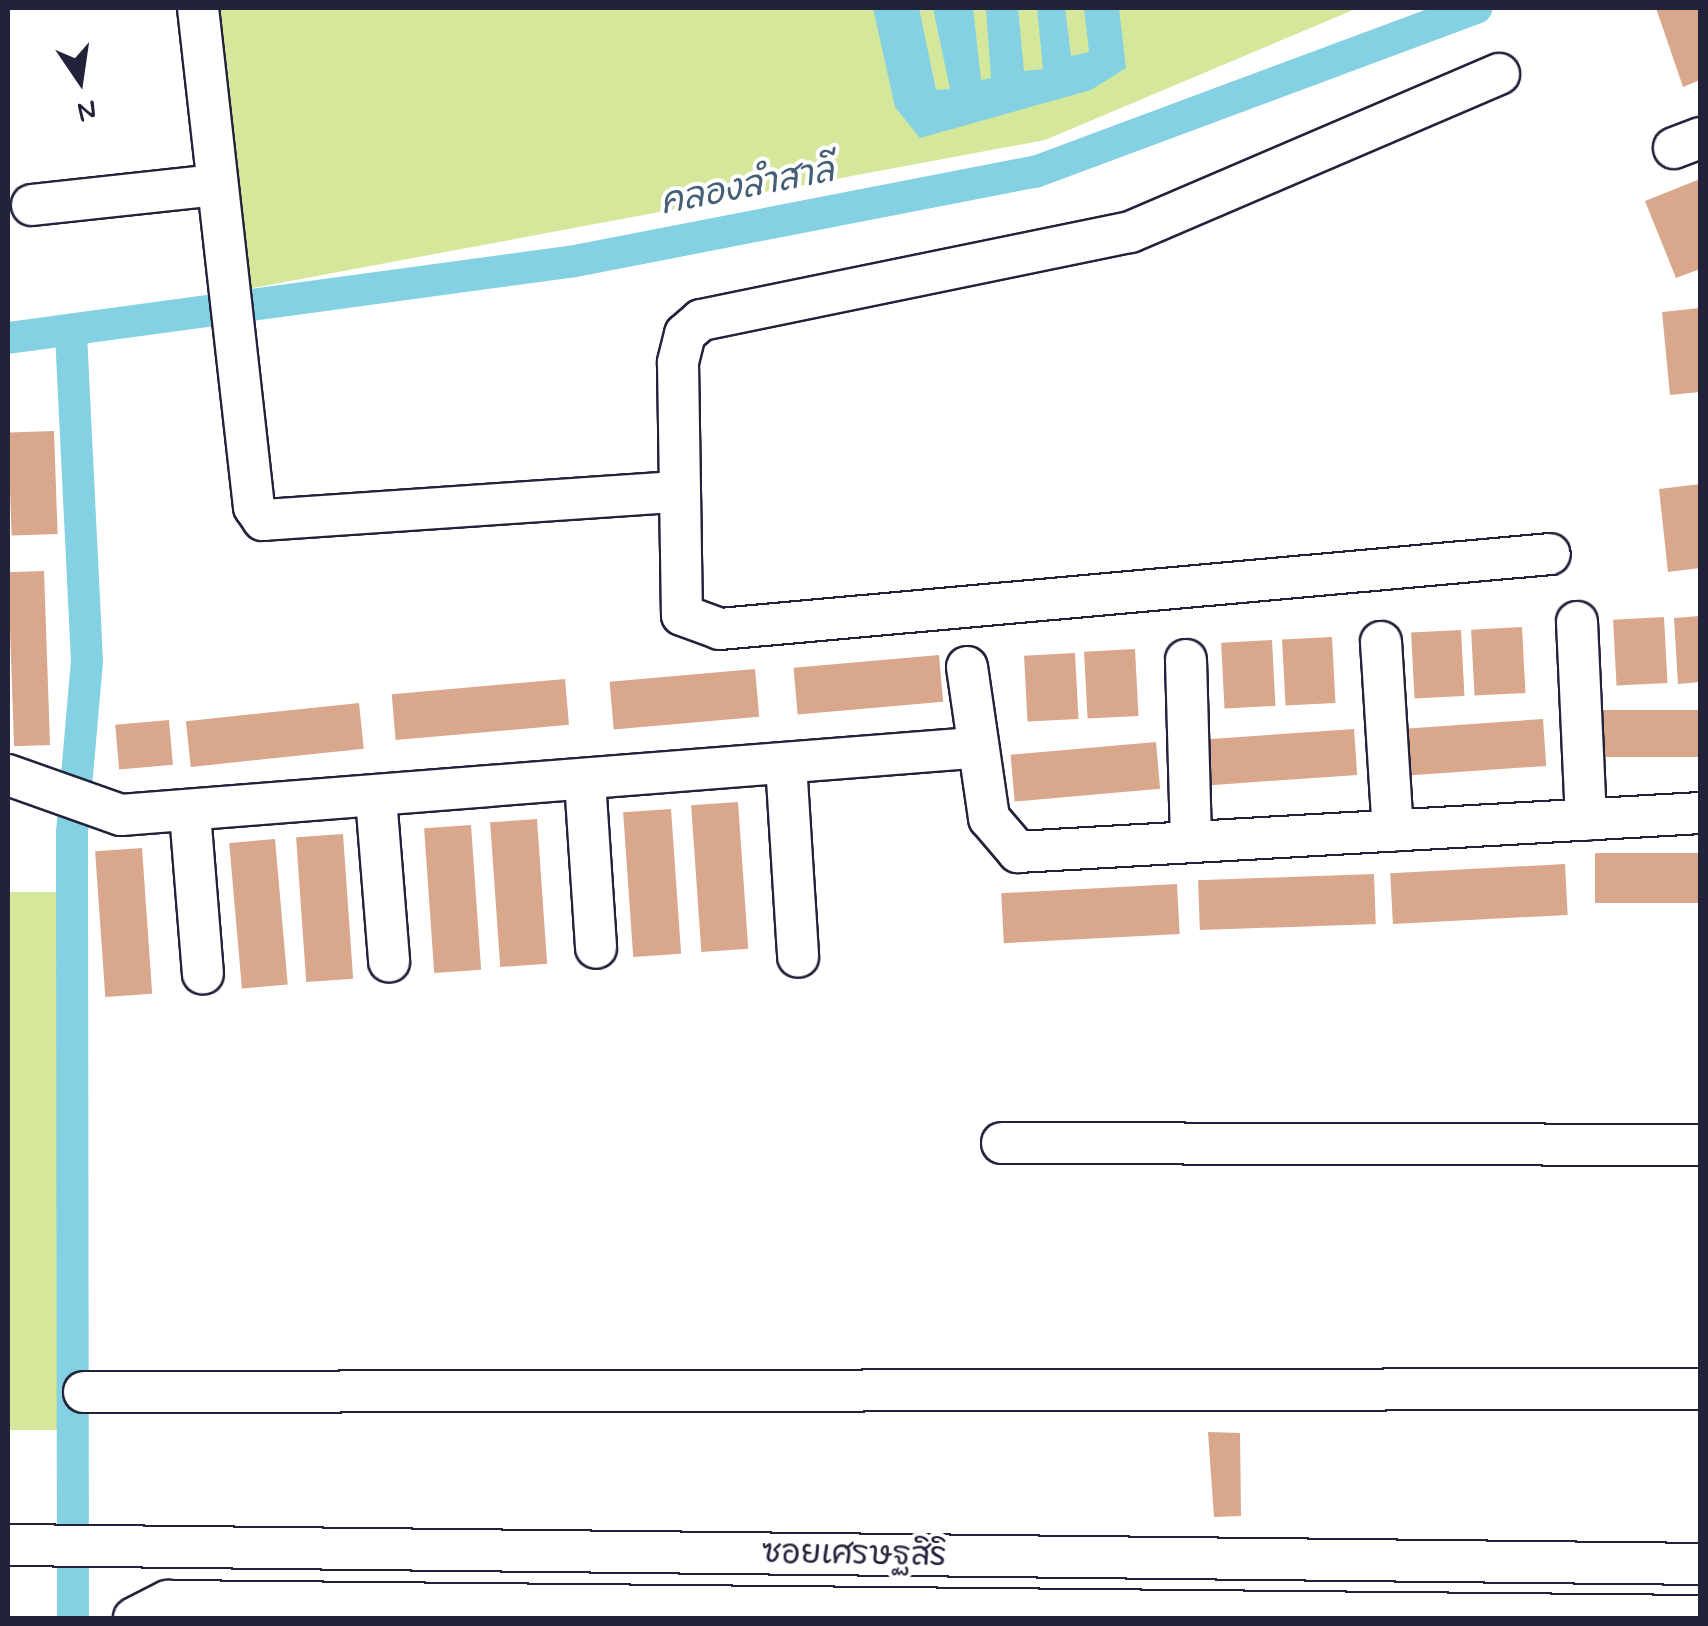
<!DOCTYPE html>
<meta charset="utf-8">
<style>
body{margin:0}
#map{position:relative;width:1708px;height:1626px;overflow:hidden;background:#fff;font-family:Mynerve,"Playpen Sans Thai",sans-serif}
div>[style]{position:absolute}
.green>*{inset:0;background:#d4e79b;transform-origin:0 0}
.water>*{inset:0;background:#84d1e3}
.canal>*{height:32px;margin:-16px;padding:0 16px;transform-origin:16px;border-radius:16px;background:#84d1e3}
.building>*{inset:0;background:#d9a88c;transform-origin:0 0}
.roads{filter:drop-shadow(2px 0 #22223b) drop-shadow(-2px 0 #22223b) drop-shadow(0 2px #22223b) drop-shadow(0 -2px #22223b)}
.minor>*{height:40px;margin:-20px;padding:0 20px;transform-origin:20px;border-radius:20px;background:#fff}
span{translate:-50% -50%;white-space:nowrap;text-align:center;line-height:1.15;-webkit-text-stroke:8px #fff;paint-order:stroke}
.street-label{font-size:32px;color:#22223b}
.water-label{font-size:35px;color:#445f76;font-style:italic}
.frame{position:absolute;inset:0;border:10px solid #22223b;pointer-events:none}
.north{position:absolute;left:30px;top:30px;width:100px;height:100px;-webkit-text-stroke:8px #fff;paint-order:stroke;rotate:167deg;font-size:28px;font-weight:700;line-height:40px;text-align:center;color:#22223b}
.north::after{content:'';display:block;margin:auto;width:35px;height:45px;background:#22223b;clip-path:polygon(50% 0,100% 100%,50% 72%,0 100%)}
</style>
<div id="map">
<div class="green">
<i style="clip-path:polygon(216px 8px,1358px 8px,1045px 140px,247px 289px)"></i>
<i style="left:61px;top:892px;width:538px;height:53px;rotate:90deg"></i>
</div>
<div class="water">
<i style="clip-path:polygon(873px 8px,919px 8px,936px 90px,950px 89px,933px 8px,973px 8px,981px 80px,991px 78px,986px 8px,1018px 8px,1024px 71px,1043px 69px,1037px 8px,1065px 8px,1071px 56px,1089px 52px,1084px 8px,1119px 8px,1126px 68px,1091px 90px,920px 138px,895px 107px)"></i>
</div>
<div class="canal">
<i style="left:71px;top:334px;width:327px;rotate:87.2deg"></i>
<i style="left:87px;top:661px;width:174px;rotate:95deg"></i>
<i style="left:72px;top:834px;width:784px;rotate:89.93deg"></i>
<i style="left:8px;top:338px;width:572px;rotate:-7.73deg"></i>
<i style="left:575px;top:261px;width:469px;rotate:-11deg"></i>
<i style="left:1035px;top:172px;width:471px;rotate:-20.4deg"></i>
</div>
<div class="building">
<i style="clip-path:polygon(1656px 8px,1700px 8px,1700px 80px,1683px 87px)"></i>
<i style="clip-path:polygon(1700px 179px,1700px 269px,1676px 278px,1645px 201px)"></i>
<i style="clip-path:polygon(1700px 308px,1700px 392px,1670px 395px,1662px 312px)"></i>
<i style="left:54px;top:431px;width:103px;height:46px;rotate:88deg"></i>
<i style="clip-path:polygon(1700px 484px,1700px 568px,1668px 572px,1659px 489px)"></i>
<i style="left:44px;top:571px;width:174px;height:36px;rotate:88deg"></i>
<i style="clip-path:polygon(1700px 616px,1700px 682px,1678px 684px,1674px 618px)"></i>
<i style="left:1664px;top:617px;width:66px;height:51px;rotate:87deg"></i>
<i style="left:1522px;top:627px;width:66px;height:51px;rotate:87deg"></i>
<i style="left:1461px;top:630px;width:66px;height:50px;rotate:87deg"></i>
<i style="left:1332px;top:637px;width:66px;height:50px;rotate:87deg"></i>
<i style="left:1272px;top:640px;width:66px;height:51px;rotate:87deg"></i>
<i style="left:1135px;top:649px;width:67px;height:51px;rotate:87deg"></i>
<i style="left:1075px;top:653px;width:66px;height:51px;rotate:87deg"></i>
<i style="left:939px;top:655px;width:47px;height:146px;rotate:85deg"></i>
<i style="left:755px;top:669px;width:48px;height:146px;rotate:85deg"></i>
<i style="left:565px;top:679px;width:46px;height:174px;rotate:85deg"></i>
<i style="left:359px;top:703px;width:46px;height:174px;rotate:84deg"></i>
<i style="left:1700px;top:710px;width:47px;height:101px;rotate:90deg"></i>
<i style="left:1543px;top:719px;width:47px;height:146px;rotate:86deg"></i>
<i style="left:169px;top:720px;width:45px;height:54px;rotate:85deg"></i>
<i style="left:1354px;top:729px;width:46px;height:147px;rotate:86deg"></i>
<i style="left:1156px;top:742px;width:47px;height:146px;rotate:85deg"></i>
<i style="left:738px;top:802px;width:147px;height:47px;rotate:86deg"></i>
<i style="left:671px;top:809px;width:145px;height:48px;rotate:86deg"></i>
<i style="left:537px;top:819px;width:145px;height:47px;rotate:86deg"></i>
<i style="left:471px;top:825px;width:145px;height:47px;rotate:86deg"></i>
<i style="left:343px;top:834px;width:145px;height:47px;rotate:86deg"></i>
<i style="left:275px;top:839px;width:146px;height:46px;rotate:85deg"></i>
<i style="left:142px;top:848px;width:146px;height:47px;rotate:86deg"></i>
<i style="left:1700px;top:853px;width:50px;height:105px;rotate:90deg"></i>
<i style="left:1565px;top:864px;width:51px;height:175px;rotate:87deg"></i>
<i style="left:1374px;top:874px;width:50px;height:176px;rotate:88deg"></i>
<i style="left:1177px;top:884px;width:50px;height:176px;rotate:87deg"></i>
<i style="clip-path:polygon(1208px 1432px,1240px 1433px,1241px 1516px,1214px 1517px)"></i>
</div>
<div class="roads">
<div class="minor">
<i style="left:198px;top:8px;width:502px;rotate:83.6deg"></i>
<i style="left:254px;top:507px;width:16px;rotate:55deg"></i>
<i style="left:263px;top:520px;width:412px;rotate:-3.9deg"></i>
<i style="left:1499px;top:74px;width:401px;rotate:156.8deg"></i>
<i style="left:1130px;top:232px;width:438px;rotate:168.4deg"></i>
<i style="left:701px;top:320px;width:21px;rotate:139deg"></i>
<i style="left:685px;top:334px;width:30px;rotate:104deg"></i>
<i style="left:678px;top:363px;width:252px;rotate:89.1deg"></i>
<i style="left:682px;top:615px;width:40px;rotate:20.2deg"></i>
<i style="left:720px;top:629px;width:833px;rotate:-5.16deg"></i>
<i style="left:1674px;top:148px;width:28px;rotate:-21deg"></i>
<i style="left:32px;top:205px;width:186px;rotate:-6.2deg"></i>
<i style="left:1577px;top:622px;width:198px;rotate:87.4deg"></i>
<i style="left:1381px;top:642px;width:189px;rotate:86.4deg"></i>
<i style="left:1186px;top:660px;width:182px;rotate:88.4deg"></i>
<i style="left:967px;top:667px;width:153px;rotate:81.7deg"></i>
<i style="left:989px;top:818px;width:45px;rotate:49.5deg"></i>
<i style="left:1018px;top:852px;width:683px;rotate:-3.27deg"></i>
<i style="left:786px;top:764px;width:193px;rotate:86.4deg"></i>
<i style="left:8px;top:775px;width:120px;rotate:19.5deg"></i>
<i style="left:121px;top:815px;width:855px;rotate:-4.5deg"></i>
<i style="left:585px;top:781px;width:167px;rotate:86.2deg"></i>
<i style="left:376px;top:798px;width:164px;rotate:85.4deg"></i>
<i style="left:190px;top:813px;width:161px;rotate:85.4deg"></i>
<i style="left:1002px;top:1143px;width:698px;rotate:0.16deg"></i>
<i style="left:84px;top:1392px;width:1616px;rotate:-0.11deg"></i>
<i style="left:8px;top:1545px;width:1692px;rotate:0.64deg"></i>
<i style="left:134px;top:1618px;width:38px;rotate:-27deg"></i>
<i style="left:168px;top:1601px;width:1532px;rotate:0.56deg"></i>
</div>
</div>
<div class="street-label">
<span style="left:854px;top:1555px;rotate:1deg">ซอยเศรษฐสิริ</span>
</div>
<div class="water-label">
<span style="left:747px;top:187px;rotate:-11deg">คลองลำสาลี</span>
</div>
<div class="frame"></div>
<div class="north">N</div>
</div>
